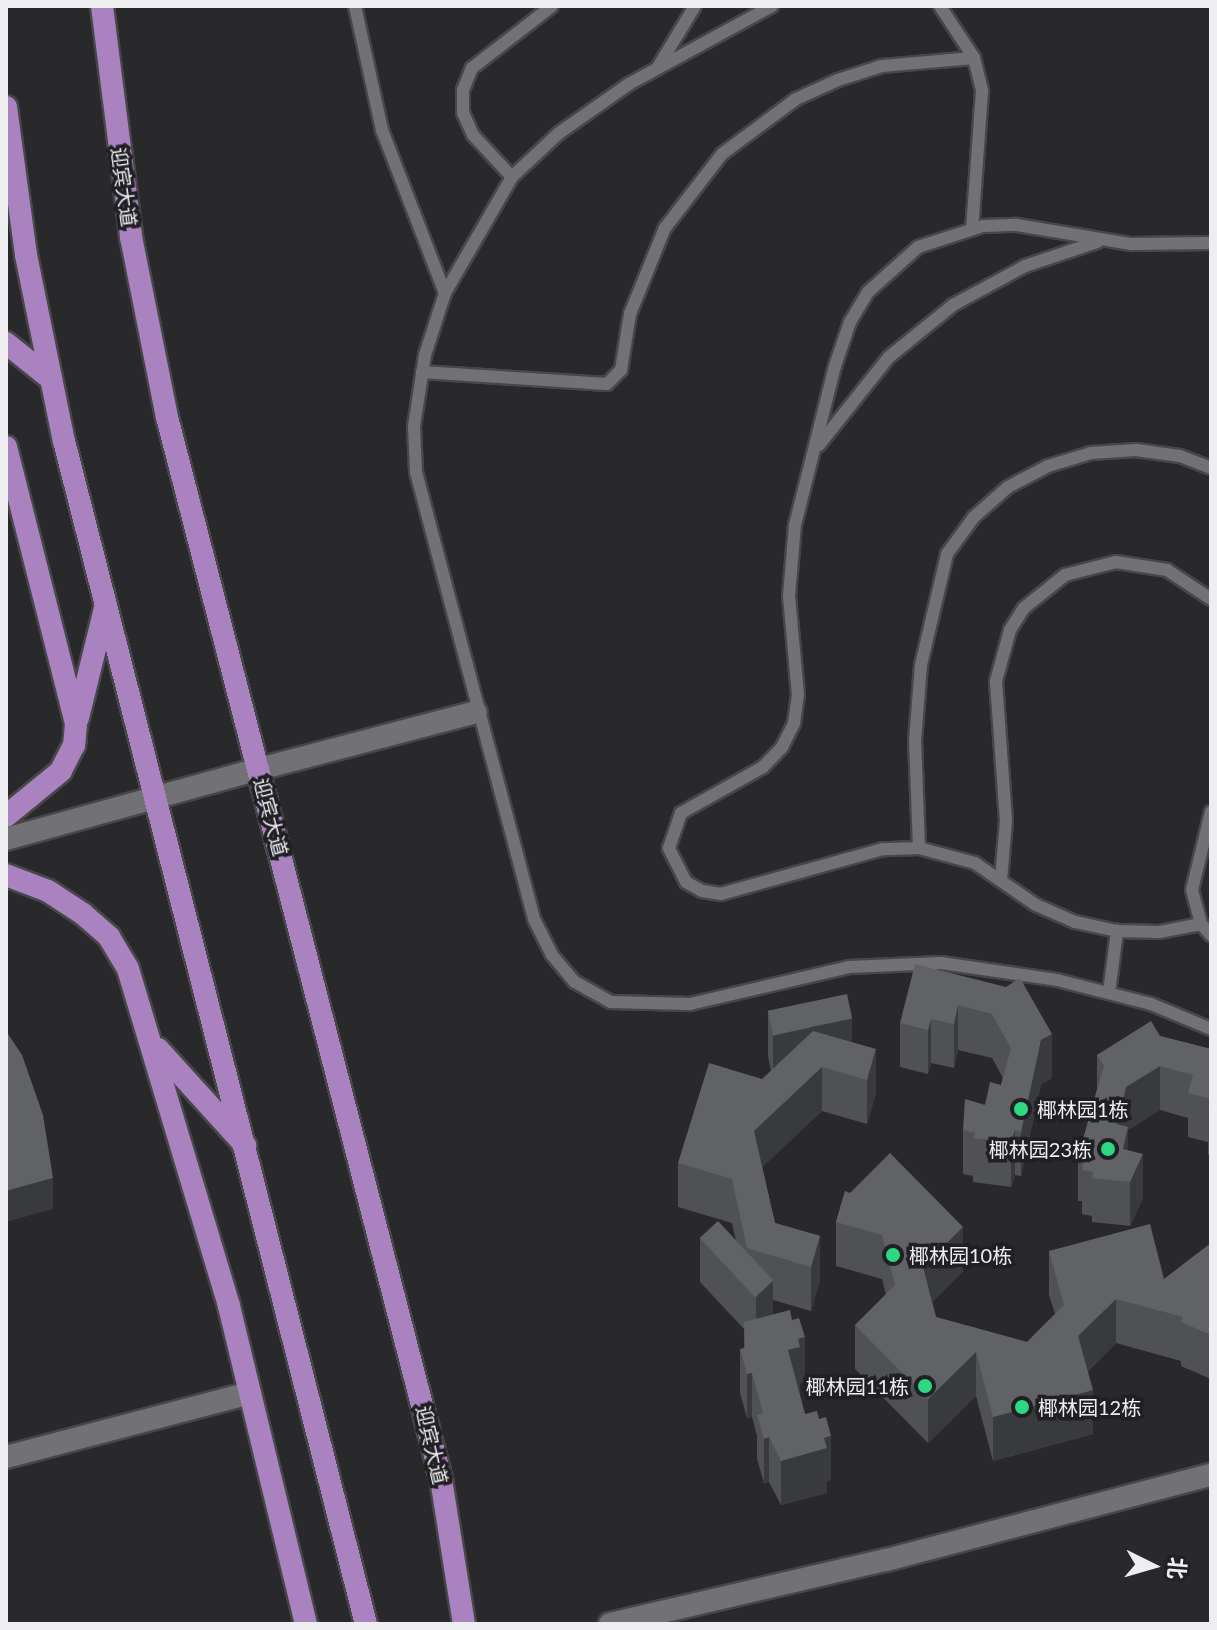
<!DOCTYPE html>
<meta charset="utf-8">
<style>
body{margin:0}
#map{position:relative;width:1217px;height:1630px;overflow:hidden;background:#29292c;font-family:Lato,"Noto Sans SC",sans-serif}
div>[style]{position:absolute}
.roads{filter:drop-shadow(2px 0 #47474a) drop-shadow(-2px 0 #47474a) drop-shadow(0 2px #47474a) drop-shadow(0 -2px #47474a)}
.service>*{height:12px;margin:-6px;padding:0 6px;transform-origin:6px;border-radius:6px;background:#727276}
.minor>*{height:22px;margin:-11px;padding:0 11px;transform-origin:11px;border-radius:11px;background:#727276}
.tertiary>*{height:22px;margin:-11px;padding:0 11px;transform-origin:11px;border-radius:11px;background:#727276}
.primary>*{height:22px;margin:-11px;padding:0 11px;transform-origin:11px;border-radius:11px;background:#a982bf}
.wall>*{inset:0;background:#505155}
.shaded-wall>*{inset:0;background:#393a3d;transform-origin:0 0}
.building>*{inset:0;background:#616266;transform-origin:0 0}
.dots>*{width:22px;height:22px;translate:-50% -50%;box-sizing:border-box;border:4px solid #201f23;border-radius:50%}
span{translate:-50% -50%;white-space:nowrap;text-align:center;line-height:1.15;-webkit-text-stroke:7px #201f23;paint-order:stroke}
.street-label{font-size:20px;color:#eeeef1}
.poi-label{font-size:20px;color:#eeeef1}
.left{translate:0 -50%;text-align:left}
.right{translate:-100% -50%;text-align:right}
.frame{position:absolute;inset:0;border:8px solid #eeeef1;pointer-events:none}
.north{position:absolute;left:1113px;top:1526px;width:80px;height:80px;-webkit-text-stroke:6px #201f23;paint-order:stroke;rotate:95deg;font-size:22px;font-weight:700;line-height:32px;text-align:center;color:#eeeef1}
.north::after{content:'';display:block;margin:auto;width:28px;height:36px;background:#eeeef1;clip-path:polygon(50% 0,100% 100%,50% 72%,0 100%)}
</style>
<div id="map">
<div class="roads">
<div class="service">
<i style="left:355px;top:6px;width:127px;rotate:77.7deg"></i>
<i style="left:382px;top:130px;width:175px;rotate:68.9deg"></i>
<i style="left:772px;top:6px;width:163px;rotate:151.4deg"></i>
<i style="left:629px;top:84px;width:85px;rotate:145deg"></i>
<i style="left:559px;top:133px;width:64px;rotate:136.9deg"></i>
<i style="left:512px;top:177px;width:134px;rotate:120deg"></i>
<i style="left:445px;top:293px;width:65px;rotate:107.9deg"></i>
<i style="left:425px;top:355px;width:72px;rotate:98.8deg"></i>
<i style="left:414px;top:426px;width:46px;rotate:87.5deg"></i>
<i style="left:416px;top:472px;width:462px;rotate:75.2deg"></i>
<i style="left:534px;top:919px;width:40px;rotate:63.4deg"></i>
<i style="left:552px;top:955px;width:35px;rotate:50deg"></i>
<i style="left:575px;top:982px;width:41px;rotate:29.1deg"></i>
<i style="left:611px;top:1002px;width:79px;rotate:1.5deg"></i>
<i style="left:690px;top:1004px;width:163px;rotate:-13.1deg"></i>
<i style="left:849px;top:967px;width:92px;rotate:-2.5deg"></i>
<i style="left:941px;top:963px;width:117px;rotate:8.3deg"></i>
<i style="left:1057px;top:980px;width:97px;rotate:14.3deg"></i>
<i style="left:1151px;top:1004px;width:65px;rotate:22.6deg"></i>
<i style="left:940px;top:6px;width:62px;rotate:56.8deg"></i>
<i style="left:974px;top:58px;width:34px;rotate:76deg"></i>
<i style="left:982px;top:91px;width:138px;rotate:94.1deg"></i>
<i style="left:658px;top:67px;width:71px;rotate:-58.8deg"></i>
<i style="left:512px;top:177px;width:57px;rotate:-132.9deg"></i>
<i style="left:473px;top:135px;width:24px;rotate:-114deg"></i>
<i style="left:463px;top:113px;width:23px;rotate:-90deg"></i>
<i style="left:463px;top:90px;width:24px;rotate:-68deg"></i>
<i style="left:472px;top:68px;width:101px;rotate:-37.8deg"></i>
<i style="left:422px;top:372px;width:185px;rotate:3.7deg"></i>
<i style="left:607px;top:384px;width:20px;rotate:-45deg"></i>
<i style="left:621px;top:370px;width:57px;rotate:-80.9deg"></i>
<i style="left:630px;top:314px;width:93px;rotate:-67.9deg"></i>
<i style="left:665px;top:228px;width:93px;rotate:-52.4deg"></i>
<i style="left:722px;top:154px;width:92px;rotate:-36.6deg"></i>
<i style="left:796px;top:99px;width:46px;rotate:-24.3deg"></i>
<i style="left:838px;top:80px;width:46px;rotate:-17.7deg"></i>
<i style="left:882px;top:66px;width:92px;rotate:-5deg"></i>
<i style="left:819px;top:445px;width:112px;rotate:-51.5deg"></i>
<i style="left:889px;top:357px;width:82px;rotate:-39.1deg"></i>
<i style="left:953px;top:305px;width:82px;rotate:-28.4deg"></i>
<i style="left:1025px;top:266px;width:76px;rotate:-18.4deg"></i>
<i style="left:1211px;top:812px;width:80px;rotate:103.7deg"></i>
<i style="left:1192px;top:890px;width:35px;rotate:75deg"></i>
<i style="left:1201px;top:924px;width:15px;rotate:48deg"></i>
<i style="left:919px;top:848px;width:107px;rotate:-92.1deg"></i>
<i style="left:915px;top:741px;width:76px;rotate:-85.5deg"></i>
<i style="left:921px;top:665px;width:114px;rotate:-76.8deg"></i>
<i style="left:947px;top:554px;width:46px;rotate:-53.9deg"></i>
<i style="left:974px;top:517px;width:45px;rotate:-41.4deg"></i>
<i style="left:1008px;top:487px;width:45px;rotate:-27.7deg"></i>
<i style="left:1048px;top:466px;width:45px;rotate:-16.8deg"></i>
<i style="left:1091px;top:453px;width:45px;rotate:-3.8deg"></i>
<i style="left:1136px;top:450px;width:44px;rotate:7.8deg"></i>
<i style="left:1180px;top:456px;width:33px;rotate:21deg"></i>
<i style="left:1001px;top:880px;width:59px;rotate:-85.2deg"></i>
<i style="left:1006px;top:821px;width:140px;rotate:-94.1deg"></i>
<i style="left:996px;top:681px;width:53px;rotate:-74.6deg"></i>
<i style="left:1010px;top:630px;width:26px;rotate:-58deg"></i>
<i style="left:1024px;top:608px;width:53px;rotate:-38.8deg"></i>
<i style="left:1065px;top:575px;width:53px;rotate:-14.3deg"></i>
<i style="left:1116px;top:562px;width:52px;rotate:8.9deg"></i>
<i style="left:1167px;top:570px;width:53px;rotate:33.4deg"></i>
<i style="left:1201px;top:924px;width:43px;rotate:169.2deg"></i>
<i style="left:1159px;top:932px;width:42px;rotate:-178.6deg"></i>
<i style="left:1117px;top:931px;width:43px;rotate:-167.9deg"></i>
<i style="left:1075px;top:922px;width:43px;rotate:-156.4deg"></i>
<i style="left:1036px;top:905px;width:74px;rotate:-145.5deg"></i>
<i style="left:975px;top:863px;width:58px;rotate:-165deg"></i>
<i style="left:919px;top:848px;width:36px;rotate:178deg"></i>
<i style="left:883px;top:849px;width:168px;rotate:164.5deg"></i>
<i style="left:721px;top:894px;width:19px;rotate:-171deg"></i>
<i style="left:702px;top:891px;width:18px;rotate:-151deg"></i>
<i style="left:686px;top:882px;width:38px;rotate:-117deg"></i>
<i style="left:669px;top:848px;width:37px;rotate:-71deg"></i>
<i style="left:681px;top:813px;width:94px;rotate:-29.3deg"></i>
<i style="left:763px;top:767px;width:28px;rotate:-46deg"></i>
<i style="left:782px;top:747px;width:27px;rotate:-63deg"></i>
<i style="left:794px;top:723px;width:28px;rotate:-82deg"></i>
<i style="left:798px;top:695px;width:99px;rotate:-95.2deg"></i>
<i style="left:789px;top:596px;width:71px;rotate:-85.2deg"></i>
<i style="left:795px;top:525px;width:164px;rotate:-75.9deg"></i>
<i style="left:835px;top:366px;width:46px;rotate:-71.2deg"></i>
<i style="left:850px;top:322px;width:35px;rotate:-59deg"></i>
<i style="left:868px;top:292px;width:67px;rotate:-42deg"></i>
<i style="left:918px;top:247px;width:68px;rotate:-17.9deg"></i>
<i style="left:983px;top:226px;width:34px;rotate:-2deg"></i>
<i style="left:1017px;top:225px;width:116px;rotate:9.5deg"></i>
<i style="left:1131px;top:244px;width:80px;rotate:-0.7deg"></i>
<i style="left:1109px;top:993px;width:63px;rotate:-82.6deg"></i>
</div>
<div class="minor">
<i style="left:259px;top:769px;width:224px;rotate:-14.7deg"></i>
<i style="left:6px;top:1457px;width:252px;rotate:-14.7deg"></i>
<i style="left:610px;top:1624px;width:283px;rotate:-13.1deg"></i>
<i style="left:886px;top:1560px;width:336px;rotate:-14.7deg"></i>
</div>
<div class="tertiary">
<i style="left:6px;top:839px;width:263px;rotate:-15.5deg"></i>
</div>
<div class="primary">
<i style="left:102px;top:6px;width:233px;rotate:82.8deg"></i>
<i style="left:131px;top:237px;width:184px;rotate:78.7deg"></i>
<i style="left:167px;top:417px;width:1097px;rotate:75.53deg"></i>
<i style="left:441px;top:1479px;width:147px;rotate:81deg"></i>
<i style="left:6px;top:107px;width:149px;rotate:82.3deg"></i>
<i style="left:26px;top:255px;width:190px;rotate:78.5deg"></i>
<i style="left:64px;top:441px;width:1221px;rotate:75.68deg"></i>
<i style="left:6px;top:343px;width:58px;rotate:38.7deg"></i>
<i style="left:6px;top:447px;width:286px;rotate:75.8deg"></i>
<i style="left:76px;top:724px;width:21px;rotate:95deg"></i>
<i style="left:74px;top:745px;width:29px;rotate:117deg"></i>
<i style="left:61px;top:771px;width:71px;rotate:140.7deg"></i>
<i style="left:78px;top:718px;width:113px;rotate:-76.2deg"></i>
<i style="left:6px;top:875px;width:45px;rotate:20.9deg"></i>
<i style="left:48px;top:891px;width:42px;rotate:33.3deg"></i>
<i style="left:83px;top:914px;width:35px;rotate:41deg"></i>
<i style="left:109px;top:937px;width:37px;rotate:59deg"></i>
<i style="left:128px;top:969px;width:352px;rotate:73.3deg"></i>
<i style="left:229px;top:1306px;width:327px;rotate:76.4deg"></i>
<i style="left:158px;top:1049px;width:130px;rotate:47.8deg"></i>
</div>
</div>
<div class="wall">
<i style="clip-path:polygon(1006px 987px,1052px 1078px,1041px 1084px,1021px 1176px,1015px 1175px,1011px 1187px,973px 1182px,973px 1176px,963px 1174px,963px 1130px,1001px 1085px,1003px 1078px,992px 1058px,958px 1050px,954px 1068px,931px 1063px,928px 1074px,900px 1067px,900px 1023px)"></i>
<i style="clip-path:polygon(768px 1012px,852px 1042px,876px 1093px,867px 1124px,822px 1111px,762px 1167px,775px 1223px,820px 1236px,820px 1280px,811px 1311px,773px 1300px,773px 1314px,805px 1381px,800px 1383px,800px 1391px,799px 1392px,805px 1414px,831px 1480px,827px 1481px,827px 1493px,781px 1505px,769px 1482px,764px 1483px,757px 1459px,757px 1436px,752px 1417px,747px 1418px,740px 1393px,740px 1349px,744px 1348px,744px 1329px,700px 1282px,700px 1238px,736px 1241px,732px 1223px,678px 1207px,678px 1163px,771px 1071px,768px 1056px)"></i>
<i style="clip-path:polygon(1160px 1036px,1211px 1049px,1211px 1155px,1208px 1155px,1208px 1142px,1188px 1137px,1188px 1118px,1160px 1110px,1128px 1130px,1128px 1150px,1143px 1198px,1130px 1226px,1092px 1222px,1092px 1216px,1082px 1214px,1082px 1201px,1078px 1201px,1078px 1157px,1097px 1089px,1097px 1055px)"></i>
<i style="clip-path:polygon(845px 1191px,963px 1271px,932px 1302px,936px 1317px,1027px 1342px,1055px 1314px,1049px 1295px,1049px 1251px,1164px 1279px,1211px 1243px,1211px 1379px,1181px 1366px,1181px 1361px,1116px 1343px,1088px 1371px,1093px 1434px,993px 1461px,976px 1396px,928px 1443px,855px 1369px,855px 1325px,886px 1295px,882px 1279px,836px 1266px,836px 1222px)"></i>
</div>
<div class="shaded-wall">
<i style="clip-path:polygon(958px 1005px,958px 1050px,954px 1068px,954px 1024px)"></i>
<i style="clip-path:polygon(852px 1018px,852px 1062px,822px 1067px,822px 1111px,754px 1175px,754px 1131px,773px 1080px,773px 1036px)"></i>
<i style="clip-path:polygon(931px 1019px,931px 1063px,928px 1074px,928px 1030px)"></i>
<i style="clip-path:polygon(1052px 1034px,1052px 1078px,1041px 1084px,1021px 1176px,1021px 1132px,1041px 1040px)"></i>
<i style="clip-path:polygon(876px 1049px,876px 1093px,867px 1124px,867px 1080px)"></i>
<i style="clip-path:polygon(1160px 1066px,1160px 1110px,1128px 1130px,1128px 1171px,1117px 1124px,1126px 1087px)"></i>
<i style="clip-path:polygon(1015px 1130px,1015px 1175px,1011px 1187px,1011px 1142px)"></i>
<i style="clip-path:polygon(1143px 1154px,1143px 1198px,1130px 1226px,1130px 1182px)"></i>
<i style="clip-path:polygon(53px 1178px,53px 1209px,6px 1222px,6px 1191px)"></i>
<i style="clip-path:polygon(963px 1227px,963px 1271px,923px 1311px,923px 1267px)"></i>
<i style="clip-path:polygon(820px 1236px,820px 1280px,811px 1311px,811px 1267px)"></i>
<i style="clip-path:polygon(773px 1281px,773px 1325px,756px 1341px,756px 1297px)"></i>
<i style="clip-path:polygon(1116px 1299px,1116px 1343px,1078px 1380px,1078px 1336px)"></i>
<i style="clip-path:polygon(805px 1337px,805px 1381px,800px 1383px,800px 1391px,788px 1394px,788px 1350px,798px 1339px)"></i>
<i style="clip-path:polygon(976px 1352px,976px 1396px,928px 1443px,928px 1399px)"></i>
<i style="left:752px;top:1373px;width:44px;height:5px;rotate:90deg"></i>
<i style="clip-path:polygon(1093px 1390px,1093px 1434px,993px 1461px,993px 1417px)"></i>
<i style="clip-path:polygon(831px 1436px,831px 1480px,827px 1481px,827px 1493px,781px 1505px,781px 1461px,824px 1438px)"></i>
<i style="left:769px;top:1437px;width:45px;height:5px;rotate:90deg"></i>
</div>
<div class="building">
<i style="clip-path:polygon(915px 964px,1006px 987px,1020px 978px,1052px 1034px,1041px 1040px,1021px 1132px,1015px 1130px,1011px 1142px,973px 1138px,975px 1133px,963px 1130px,965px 1099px,985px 1105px,990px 1082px,1001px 1085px,1011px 1048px,992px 1014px,958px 1005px,954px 1024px,931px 1019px,928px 1030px,900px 1023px)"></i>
<i style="left:847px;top:994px;width:25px;height:81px;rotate:78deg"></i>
<i style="clip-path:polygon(1151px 1021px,1160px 1036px,1211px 1049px,1211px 1111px,1208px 1111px,1211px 1099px,1188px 1093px,1193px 1075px,1160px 1066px,1126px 1087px,1117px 1124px,1128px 1127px,1123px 1149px,1143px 1154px,1130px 1182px,1092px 1178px,1093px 1172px,1082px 1170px,1084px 1158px,1078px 1157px,1104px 1066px,1097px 1055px)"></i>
<i style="clip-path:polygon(6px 1031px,22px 1055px,43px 1115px,53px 1178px,6px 1191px)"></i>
<i style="clip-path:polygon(813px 1031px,876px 1049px,867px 1080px,822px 1067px,754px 1131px,775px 1223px,820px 1236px,811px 1267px,747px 1248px,732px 1179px,678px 1163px,709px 1063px,762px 1079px)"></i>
<i style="clip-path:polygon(890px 1153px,963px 1227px,923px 1267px,936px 1317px,1027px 1342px,1064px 1305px,1049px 1251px,1150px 1224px,1164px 1279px,1211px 1243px,1211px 1335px,1181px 1322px,1183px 1317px,1116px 1299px,1078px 1336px,1093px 1390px,993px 1417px,976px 1352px,928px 1399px,855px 1325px,895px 1285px,882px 1235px,836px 1222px,845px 1191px,850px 1193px)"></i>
<i style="left:718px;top:1221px;width:81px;height:25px;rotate:47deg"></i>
<i style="clip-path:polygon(790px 1310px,792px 1320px,799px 1318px,805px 1337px,798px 1339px,800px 1347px,788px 1350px,805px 1414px,817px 1411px,819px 1419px,826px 1417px,831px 1436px,824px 1438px,827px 1448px,781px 1461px,769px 1437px,764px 1439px,757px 1415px,763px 1413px,752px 1373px,747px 1374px,740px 1349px,745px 1348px,744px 1322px)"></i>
</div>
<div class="dots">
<i style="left:1021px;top:1109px;background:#2dd883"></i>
<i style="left:1108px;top:1149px;background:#2dd883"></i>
<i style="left:893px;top:1255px;background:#2dd883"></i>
<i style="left:925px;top:1386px;background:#2dd883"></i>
<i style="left:1022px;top:1407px;background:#2dd883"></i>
</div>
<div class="street-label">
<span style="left:124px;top:187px;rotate:82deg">迎宾大道</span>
<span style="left:271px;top:817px;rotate:75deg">迎宾大道</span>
<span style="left:432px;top:1445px;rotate:77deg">迎宾大道</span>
</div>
<div class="poi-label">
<span class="left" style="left:1037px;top:1109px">椰林园1栋</span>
<span class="right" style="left:1092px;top:1149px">椰林园23栋</span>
<span class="left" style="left:909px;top:1255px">椰林园10栋</span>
<span class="right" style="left:909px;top:1386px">椰林园11栋</span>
<span class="left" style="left:1038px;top:1407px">椰林园12栋</span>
</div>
<div class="frame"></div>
<div class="north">北</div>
</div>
